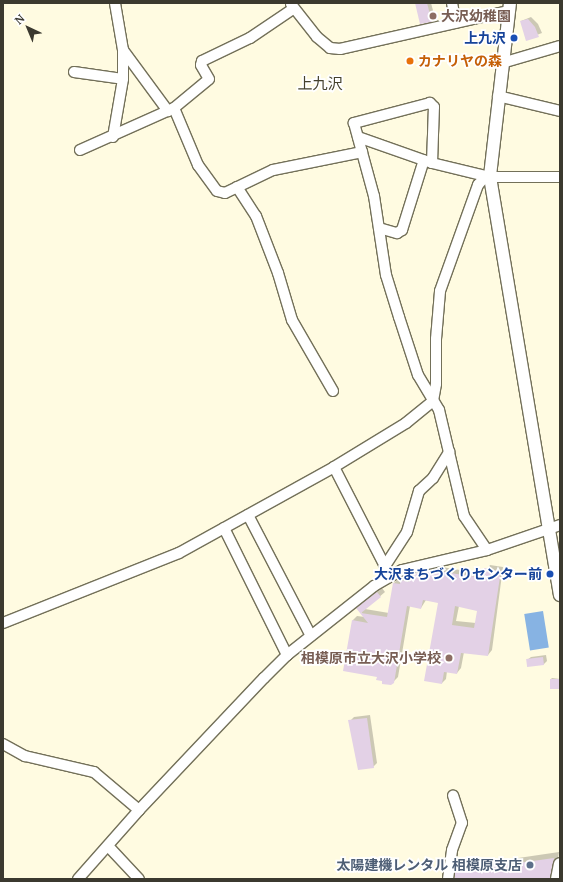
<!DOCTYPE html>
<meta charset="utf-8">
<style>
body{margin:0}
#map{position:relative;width:563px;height:882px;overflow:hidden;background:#fffbe1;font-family:"Noto Serif","Noto Sans JP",serif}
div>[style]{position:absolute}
.water>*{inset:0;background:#87b3e3;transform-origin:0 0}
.shadow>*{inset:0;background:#0003}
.building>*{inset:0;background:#e3d1e6;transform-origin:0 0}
.roads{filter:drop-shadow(1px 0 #737059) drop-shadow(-1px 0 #737059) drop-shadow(0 1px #737059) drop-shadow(0 -1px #737059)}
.minor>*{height:10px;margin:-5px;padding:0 5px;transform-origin:5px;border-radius:5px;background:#fff}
.tertiary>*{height:12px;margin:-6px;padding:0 6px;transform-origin:6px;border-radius:6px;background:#fff}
.dots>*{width:11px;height:11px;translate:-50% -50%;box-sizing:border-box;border:2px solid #fff;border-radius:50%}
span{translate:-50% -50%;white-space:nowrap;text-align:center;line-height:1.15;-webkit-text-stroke:3.5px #fff;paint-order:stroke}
.education-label{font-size:14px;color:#785e54;font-weight:700}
.left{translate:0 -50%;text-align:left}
.right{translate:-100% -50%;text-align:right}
.transit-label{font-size:14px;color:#164399;font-weight:700}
.food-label{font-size:14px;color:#c56008;font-weight:700}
.service-label{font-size:14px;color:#4e5e75;font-weight:700}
.neighbourhood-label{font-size:15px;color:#44412c}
.frame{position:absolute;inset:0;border:4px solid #3b392f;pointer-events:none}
.north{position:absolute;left:8px;top:8px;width:40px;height:40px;-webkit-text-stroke:3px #fff;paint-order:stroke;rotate:316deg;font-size:11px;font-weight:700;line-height:16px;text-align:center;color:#3b392f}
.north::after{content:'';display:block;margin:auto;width:14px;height:18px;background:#3b392f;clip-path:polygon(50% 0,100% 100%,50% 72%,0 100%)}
</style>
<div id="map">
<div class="water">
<i style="left:543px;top:611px;width:37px;height:19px;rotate:81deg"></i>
</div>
<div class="shadow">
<i style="clip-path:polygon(416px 3px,431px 3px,435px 18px,432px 21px)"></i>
<i style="clip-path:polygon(531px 17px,538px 24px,542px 33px,526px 39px,521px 21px)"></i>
<i style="clip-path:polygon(evenodd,490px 565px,503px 567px,492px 650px,488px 655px,464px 652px,461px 668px,457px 673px,447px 671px,446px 679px,442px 683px,439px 602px,426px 600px,421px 608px,410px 606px,398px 677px,391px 684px,378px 676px,344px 670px,353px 620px,357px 616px,365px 617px,358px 608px,382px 588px,385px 592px,365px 609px,389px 613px,394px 583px,398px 579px,411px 577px,416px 571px,436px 566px,484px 574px,490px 565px,435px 568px,436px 570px,413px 575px,413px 573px,435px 568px,490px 565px,459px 606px,478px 610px,476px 623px,456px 621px,459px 606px)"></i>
<i style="clip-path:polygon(546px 655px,547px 661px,544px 664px,528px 666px,527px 660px,531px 657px)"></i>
<i style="clip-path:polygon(552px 678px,560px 679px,559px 688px,551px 679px)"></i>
<i style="clip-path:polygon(370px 715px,377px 763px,373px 767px,350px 721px,354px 717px)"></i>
<i style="clip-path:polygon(559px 852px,555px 879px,455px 879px,456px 873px,463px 866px)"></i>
</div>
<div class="building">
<i style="clip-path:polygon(415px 3px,427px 3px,432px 22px,420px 24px)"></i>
<i style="clip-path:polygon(528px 19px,535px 27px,539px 37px,526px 41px,520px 21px)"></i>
<i style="clip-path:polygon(evenodd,484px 568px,499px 571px,500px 577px,488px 656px,461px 653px,457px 674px,444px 672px,442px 684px,424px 681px,438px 603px,423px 600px,421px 609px,407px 606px,394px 683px,391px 685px,382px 684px,382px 681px,376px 680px,377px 677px,343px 671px,352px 620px,368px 623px,356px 608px,377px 592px,381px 597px,361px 613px,387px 617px,393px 583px,400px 584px,401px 580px,409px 582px,410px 575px,431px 570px,483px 578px,484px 568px,455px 606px,477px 611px,474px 628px,452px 625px,455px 606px)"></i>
<i style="left:543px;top:657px;width:8px;height:17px;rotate:83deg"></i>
<i style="left:550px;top:679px;width:9px;height:10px"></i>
<i style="clip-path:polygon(367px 718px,374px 768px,358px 770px,348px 720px)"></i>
<i style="clip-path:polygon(554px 858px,550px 879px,455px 879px,455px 872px)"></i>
</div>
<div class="roads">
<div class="minor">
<i style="left:452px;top:3px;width:20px;rotate:79deg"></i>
<i style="left:291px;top:4px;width:42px;rotate:51.8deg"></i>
<i style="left:317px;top:37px;width:17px;rotate:40deg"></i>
<i style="left:330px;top:48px;width:10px;rotate:6deg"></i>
<i style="left:340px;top:49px;width:172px;rotate:-12.7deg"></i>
<i style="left:123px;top:50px;width:76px;rotate:53.6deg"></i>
<i style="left:502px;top:63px;width:60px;rotate:-16.3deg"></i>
<i style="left:74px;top:72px;width:49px;rotate:8.1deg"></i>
<i style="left:498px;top:96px;width:64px;rotate:13.6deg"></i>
<i style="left:174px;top:108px;width:62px;rotate:67.2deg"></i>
<i style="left:198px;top:165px;width:32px;rotate:54deg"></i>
<i style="left:217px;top:191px;width:8px;rotate:14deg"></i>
<i style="left:225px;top:193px;width:53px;rotate:-25.6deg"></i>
<i style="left:273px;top:170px;width:91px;rotate:-11.4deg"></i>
<i style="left:113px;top:137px;width:59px;rotate:-80.2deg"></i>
<i style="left:123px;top:79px;width:29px;rotate:-90deg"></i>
<i style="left:123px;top:50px;width:48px;rotate:-99.7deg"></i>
<i style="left:358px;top:137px;width:78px;rotate:19.4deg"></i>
<i style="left:432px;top:163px;width:60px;rotate:13.6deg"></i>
<i style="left:80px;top:150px;width:103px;rotate:-24.1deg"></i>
<i style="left:174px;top:108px;width:45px;rotate:-39.6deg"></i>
<i style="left:209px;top:79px;width:16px;rotate:-120deg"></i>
<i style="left:201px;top:65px;width:4px;rotate:-76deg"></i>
<i style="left:202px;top:61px;width:53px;rotate:-25.6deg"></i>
<i style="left:250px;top:38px;width:52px;rotate:-34deg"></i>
<i style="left:432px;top:163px;width:56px;rotate:-88deg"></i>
<i style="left:434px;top:107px;width:6px;rotate:-135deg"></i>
<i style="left:430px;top:103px;width:79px;rotate:165.3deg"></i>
<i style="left:354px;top:123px;width:76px;rotate:74.7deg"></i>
<i style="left:374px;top:196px;width:80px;rotate:81.4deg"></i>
<i style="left:386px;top:275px;width:44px;rotate:72.8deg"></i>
<i style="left:399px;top:317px;width:61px;rotate:71.9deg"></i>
<i style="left:418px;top:375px;width:41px;rotate:59deg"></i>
<i style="left:439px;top:410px;width:109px;rotate:76.7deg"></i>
<i style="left:464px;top:516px;width:41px;rotate:55.9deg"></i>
<i style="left:237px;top:187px;width:35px;rotate:57deg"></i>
<i style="left:256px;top:216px;width:61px;rotate:68.9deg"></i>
<i style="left:278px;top:273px;width:49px;rotate:73.4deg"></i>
<i style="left:292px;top:320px;width:82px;rotate:60deg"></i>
<i style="left:379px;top:228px;width:19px;rotate:16deg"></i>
<i style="left:397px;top:233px;width:6px;rotate:-31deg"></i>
<i style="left:402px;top:230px;width:73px;rotate:-72.6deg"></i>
<i style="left:334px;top:467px;width:116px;rotate:62.8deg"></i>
<i style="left:248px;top:515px;width:136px;rotate:62.5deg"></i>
<i style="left:224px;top:528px;width:142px;rotate:63.6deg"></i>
<i style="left:385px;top:566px;width:40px;rotate:-57.1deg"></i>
<i style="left:407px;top:532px;width:43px;rotate:-73.7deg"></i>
<i style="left:419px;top:491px;width:19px;rotate:-43deg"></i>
<i style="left:433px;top:478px;width:31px;rotate:-58deg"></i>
<i style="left:3px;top:623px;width:189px;rotate:-21.7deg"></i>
<i style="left:179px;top:553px;width:177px;rotate:-29deg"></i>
<i style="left:334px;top:467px;width:84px;rotate:-31.4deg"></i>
<i style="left:406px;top:423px;width:35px;rotate:-39deg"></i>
<i style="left:433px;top:401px;width:17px;rotate:-80deg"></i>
<i style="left:436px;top:384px;width:45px;rotate:-90deg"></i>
<i style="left:436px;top:339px;width:48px;rotate:-85.2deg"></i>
<i style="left:440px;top:291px;width:113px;rotate:-70.3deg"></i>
<i style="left:478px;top:185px;width:9px;rotate:-49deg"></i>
<i style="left:484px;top:178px;width:6px;rotate:-9deg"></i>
<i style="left:490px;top:177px;width:70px"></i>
<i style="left:3px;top:744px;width:25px;rotate:29deg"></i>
<i style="left:25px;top:756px;width:71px;rotate:13.1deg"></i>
<i style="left:94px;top:772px;width:59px;rotate:40.2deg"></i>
<i style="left:108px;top:846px;width:45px;rotate:46.8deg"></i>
<i style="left:78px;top:879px;width:92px;rotate:-48.5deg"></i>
<i style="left:139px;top:810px;width:182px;rotate:-46.6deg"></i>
<i style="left:264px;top:678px;width:33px;rotate:-45deg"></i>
<i style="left:287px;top:655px;width:111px;rotate:-38.4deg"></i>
<i style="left:374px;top:586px;width:32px;rotate:-30deg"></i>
<i style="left:402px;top:570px;width:87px;rotate:-13.2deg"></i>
<i style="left:487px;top:550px;width:77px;rotate:-18.9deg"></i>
<i style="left:448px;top:879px;width:29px;rotate:-82deg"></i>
<i style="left:452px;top:850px;width:29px;rotate:-70deg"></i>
<i style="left:462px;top:823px;width:29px;rotate:-108deg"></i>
</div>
<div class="tertiary">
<i style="left:510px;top:3px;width:175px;rotate:96.6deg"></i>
<i style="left:490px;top:177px;width:424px;rotate:80.5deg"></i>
<i style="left:557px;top:879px;width:15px;rotate:-79deg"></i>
</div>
</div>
<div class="dots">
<i style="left:433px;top:16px;background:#8d6e63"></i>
<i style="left:514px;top:38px;background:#1a4fb4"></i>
<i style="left:410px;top:61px;background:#e8710a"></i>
<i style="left:550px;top:574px;background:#1a4fb4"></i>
<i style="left:449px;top:658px;background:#8d6e63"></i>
<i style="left:530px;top:865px;background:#5c6f8a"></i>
</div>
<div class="education-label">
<span class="left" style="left:441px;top:16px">大沢幼稚園</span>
<span class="right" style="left:441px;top:658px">相模原市立大沢小学校</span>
</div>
<div class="transit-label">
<span class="right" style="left:506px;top:38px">上九沢</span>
<span class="right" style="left:542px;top:574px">大沢まちづくりセンター前</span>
</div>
<div class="food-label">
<span class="left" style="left:418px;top:61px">カナリヤの森</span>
</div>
<div class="service-label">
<span class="right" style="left:522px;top:865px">太陽建機レンタル 相模原支店</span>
</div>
<div class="neighbourhood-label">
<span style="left:320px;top:84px">上九沢</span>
</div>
<div class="frame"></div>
<div class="north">N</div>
</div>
